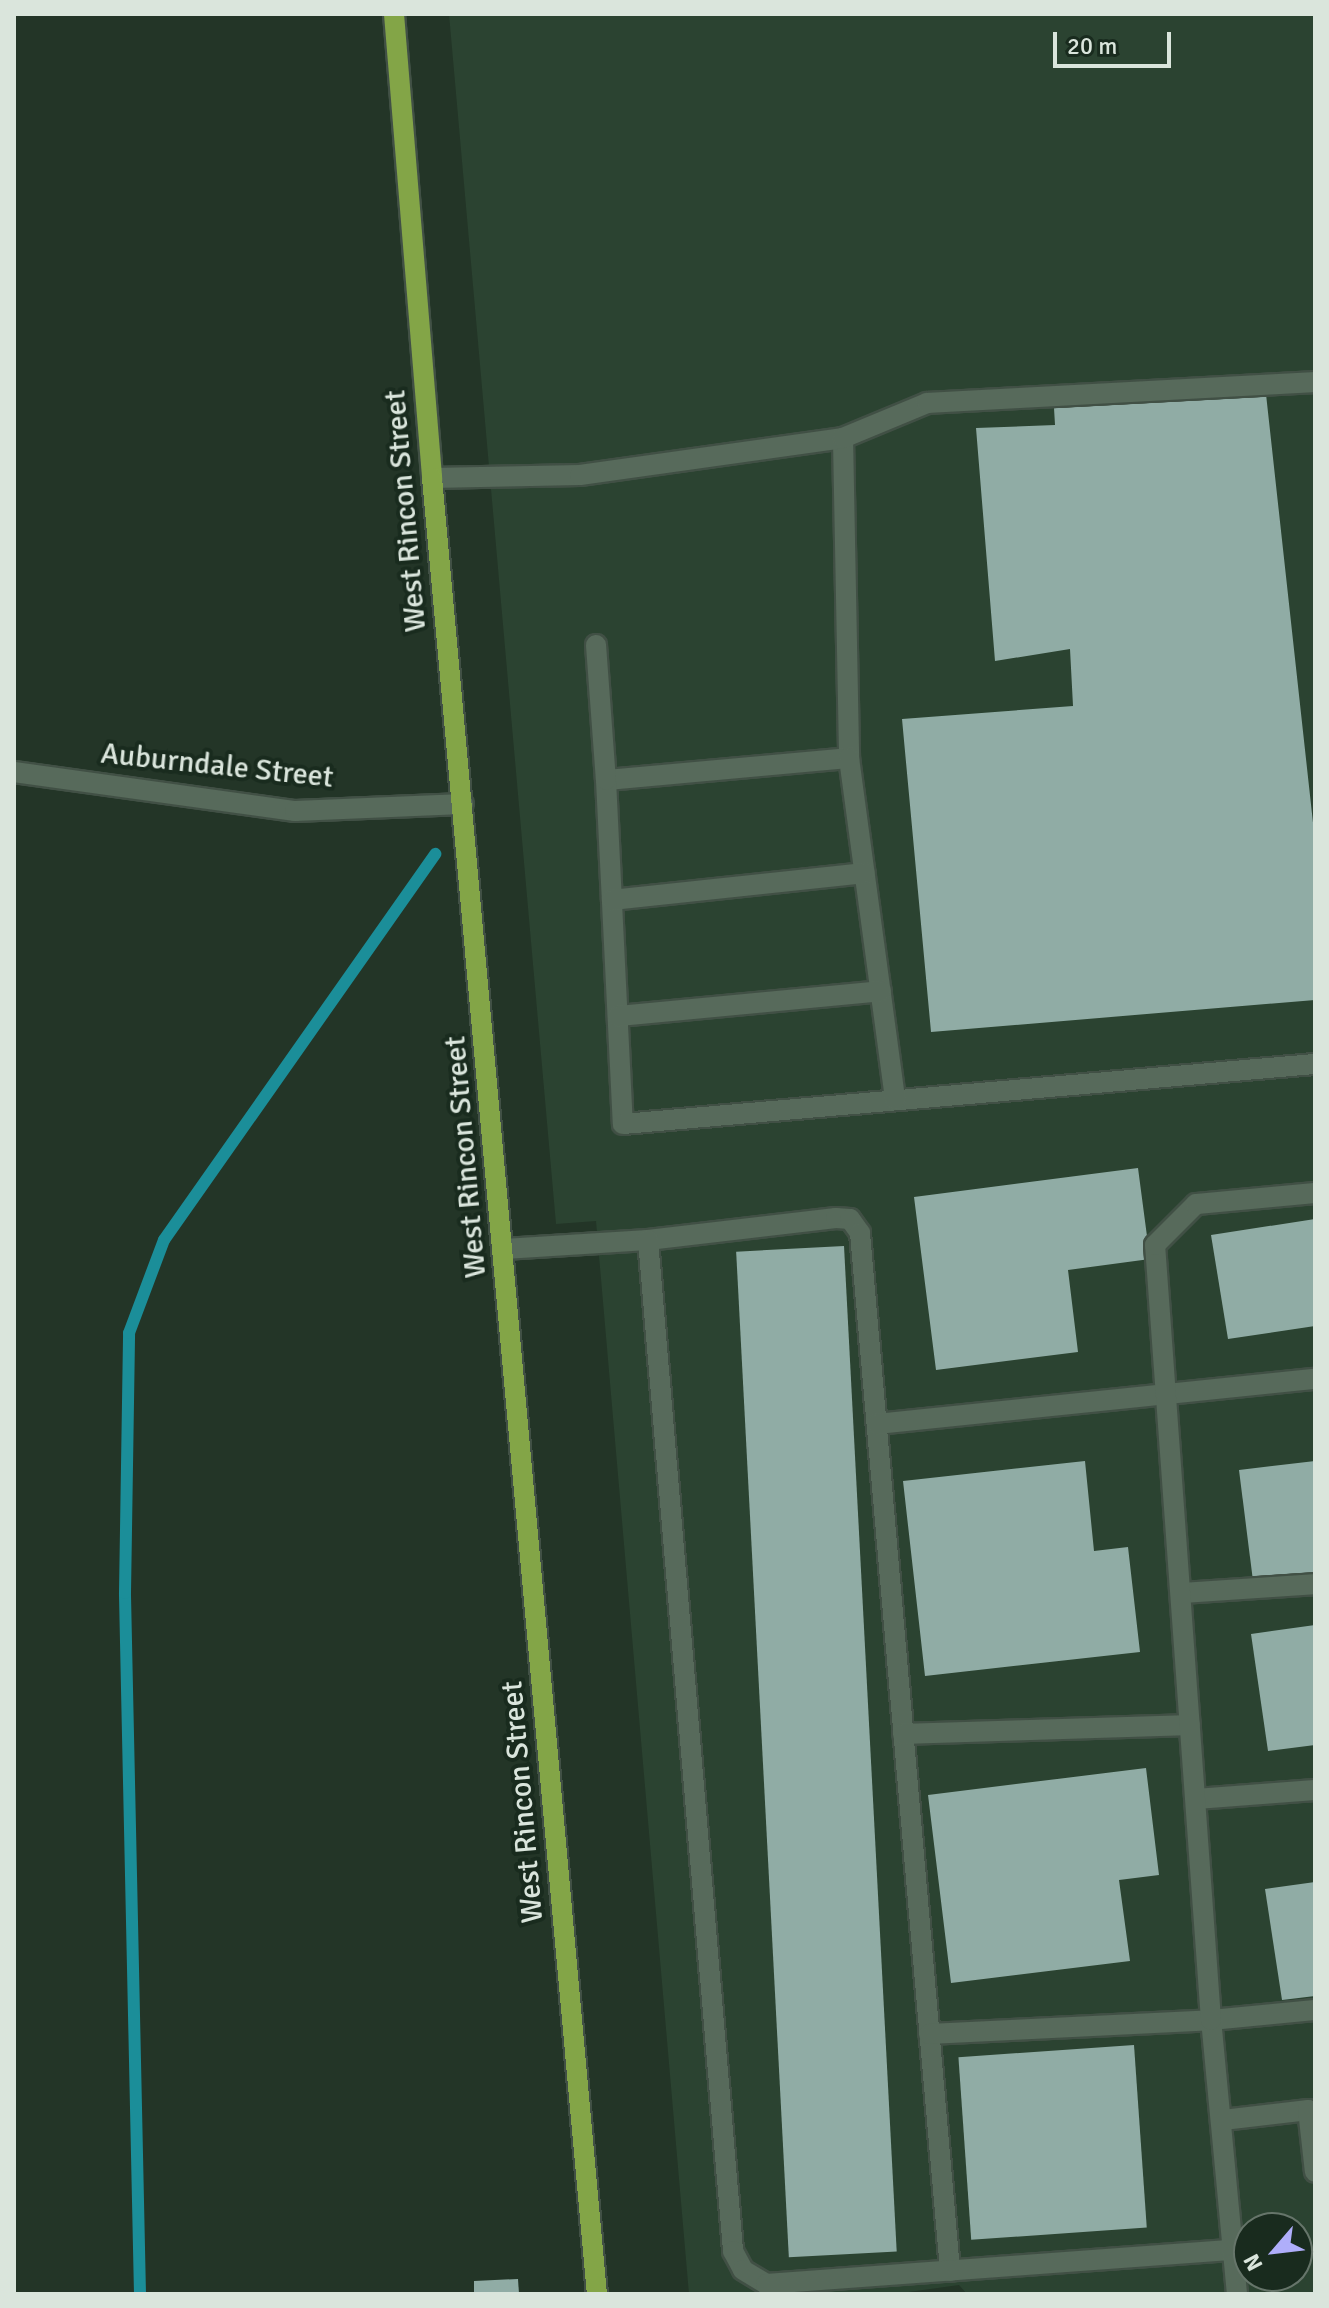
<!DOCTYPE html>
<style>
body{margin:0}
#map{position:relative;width:1329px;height:2308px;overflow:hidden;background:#233527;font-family:Signika,sans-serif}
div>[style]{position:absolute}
.built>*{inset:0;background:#2b4331}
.stream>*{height:12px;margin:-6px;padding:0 6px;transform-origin:6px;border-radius:6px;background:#1b8e99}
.building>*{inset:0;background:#90aca5;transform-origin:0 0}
.roads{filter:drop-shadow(2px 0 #415045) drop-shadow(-2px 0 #415045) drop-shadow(0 2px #415045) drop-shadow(0 -2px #415045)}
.minor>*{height:20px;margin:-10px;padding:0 10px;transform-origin:10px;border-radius:10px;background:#576a5b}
.major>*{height:20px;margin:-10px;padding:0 10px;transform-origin:10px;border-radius:10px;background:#83a547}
span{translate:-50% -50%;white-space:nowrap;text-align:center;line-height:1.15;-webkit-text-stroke:8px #192b1e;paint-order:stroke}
.street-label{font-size:30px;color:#dae5dc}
.frame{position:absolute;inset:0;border:16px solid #dae5dc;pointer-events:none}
.north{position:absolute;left:1233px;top:2212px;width:80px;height:80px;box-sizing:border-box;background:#192b1e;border:2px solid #66756a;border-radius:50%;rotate:242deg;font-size:22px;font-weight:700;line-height:32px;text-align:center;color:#dae5dc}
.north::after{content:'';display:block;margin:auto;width:28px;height:36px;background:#afaefa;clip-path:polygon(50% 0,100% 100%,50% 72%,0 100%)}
.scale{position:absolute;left:1053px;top:32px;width:118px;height:36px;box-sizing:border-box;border:4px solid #dae5dc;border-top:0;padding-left:10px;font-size:24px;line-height:28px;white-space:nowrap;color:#dae5dc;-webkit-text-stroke:6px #192b1e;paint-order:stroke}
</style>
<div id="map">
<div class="built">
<i style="clip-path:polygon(evenodd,449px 14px,1315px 14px,1315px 2292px,967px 2294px,959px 2285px,894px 2294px,689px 2294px,596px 1221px,556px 1224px,449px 14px,1249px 2228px,1297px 2228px,1297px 2276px,1249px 2276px,1249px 2228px)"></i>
</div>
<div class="stream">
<i style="left:140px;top:2294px;width:701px;rotate:-91.23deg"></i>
<i style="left:125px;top:1593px;width:260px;rotate:-89.1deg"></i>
<i style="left:129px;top:1333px;width:99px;rotate:-69.4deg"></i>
<i style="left:164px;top:1240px;width:472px;rotate:-54.9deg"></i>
</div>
<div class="building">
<i style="clip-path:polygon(1266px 394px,1315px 841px,1315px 1000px,931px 1032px,902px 719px,1073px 706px,1070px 649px,995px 661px,976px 428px,1055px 425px,1054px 408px)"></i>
<i style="clip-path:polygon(1138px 1168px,1150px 1259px,1068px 1270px,1078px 1352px,936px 1370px,914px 1197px)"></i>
<i style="clip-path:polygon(1315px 1219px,1315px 1326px,1228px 1339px,1211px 1235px)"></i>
<i style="left:844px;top:1246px;width:1007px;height:108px;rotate:87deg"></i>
<i style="clip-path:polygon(1085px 1461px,1094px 1551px,1128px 1547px,1140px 1652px,925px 1676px,903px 1481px)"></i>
<i style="clip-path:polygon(1315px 1461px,1315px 1573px,1253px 1581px,1239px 1470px)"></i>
<i style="clip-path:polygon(1315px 1625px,1315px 1745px,1268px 1751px,1251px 1634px)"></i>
<i style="clip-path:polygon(1146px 1768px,1159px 1875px,1119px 1880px,1130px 1961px,951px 1983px,928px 1795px)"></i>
<i style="clip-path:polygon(1315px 1882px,1315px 1996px,1282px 2000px,1265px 1889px)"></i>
<i style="left:1134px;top:2045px;width:183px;height:176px;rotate:86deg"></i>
<i style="clip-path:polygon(518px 2279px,519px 2294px,474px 2294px,474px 2281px)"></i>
</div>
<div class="roads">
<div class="minor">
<i style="left:843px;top:438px;width:320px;rotate:88.9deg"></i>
<i style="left:849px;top:758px;width:244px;rotate:174.8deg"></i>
<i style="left:606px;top:780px;width:344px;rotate:87.2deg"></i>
<i style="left:623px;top:1124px;width:695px;rotate:-4.96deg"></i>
<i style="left:432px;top:478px;width:148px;rotate:-1.2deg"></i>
<i style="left:580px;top:475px;width:266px;rotate:-8deg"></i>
<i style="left:843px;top:438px;width:91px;rotate:-22.6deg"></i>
<i style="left:927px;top:403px;width:389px;rotate:-3.1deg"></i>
<i style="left:596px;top:645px;width:135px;rotate:85.8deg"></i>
<i style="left:849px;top:758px;width:345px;rotate:82.3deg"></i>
<i style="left:14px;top:772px;width:284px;rotate:7.9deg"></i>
<i style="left:295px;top:811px;width:168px;rotate:-2.4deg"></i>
<i style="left:612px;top:900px;width:254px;rotate:-6.1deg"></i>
<i style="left:618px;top:1016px;width:264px;rotate:-5.4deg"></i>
<i style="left:648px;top:1240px;width:189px;rotate:-6.7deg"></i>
<i style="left:836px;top:1218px;width:14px;rotate:4deg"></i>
<i style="left:850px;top:1219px;width:17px;rotate:54deg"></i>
<i style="left:860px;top:1233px;width:1042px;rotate:85.04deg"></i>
<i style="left:504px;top:1249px;width:144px;rotate:-3.6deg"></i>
<i style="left:648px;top:1240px;width:1015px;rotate:85.19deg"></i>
<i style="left:733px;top:2251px;width:21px;rotate:62deg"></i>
<i style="left:743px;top:2270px;width:27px;rotate:31deg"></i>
<i style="left:766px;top:2284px;width:468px;rotate:-4.2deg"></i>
<i style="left:877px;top:1424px;width:440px;rotate:-5.9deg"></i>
<i style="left:1181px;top:1593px;width:134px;rotate:-3.8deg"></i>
<i style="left:903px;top:1734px;width:287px;rotate:-1.8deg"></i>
<i style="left:1196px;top:1799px;width:119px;rotate:-4.3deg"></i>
<i style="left:929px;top:2034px;width:282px;rotate:-2.8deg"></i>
<i style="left:1211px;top:2020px;width:104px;rotate:-5.5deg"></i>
<i style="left:1223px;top:2120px;width:86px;rotate:-6.7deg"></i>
<i style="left:1308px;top:2110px;width:62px;rotate:83.6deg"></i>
<i style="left:1237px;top:2294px;width:275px;rotate:-95.4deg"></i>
<i style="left:1211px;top:2020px;width:777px;rotate:-94.13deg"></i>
<i style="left:1155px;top:1245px;width:58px;rotate:-45deg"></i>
<i style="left:1196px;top:1204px;width:120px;rotate:-5.3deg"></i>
</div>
<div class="major">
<i style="left:394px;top:14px;width:466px;rotate:85.3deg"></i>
<i style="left:432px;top:478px;width:1823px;rotate:84.81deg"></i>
</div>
</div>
<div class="street-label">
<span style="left:406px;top:511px;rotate:-95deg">West Rincon Street</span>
<span style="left:217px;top:766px;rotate:6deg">Auburndale Street</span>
<span style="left:466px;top:1157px;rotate:-95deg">West Rincon Street</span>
<span style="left:523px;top:1802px;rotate:-95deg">West Rincon Street</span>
</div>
<div class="frame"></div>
<div class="north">N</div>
<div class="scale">20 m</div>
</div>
